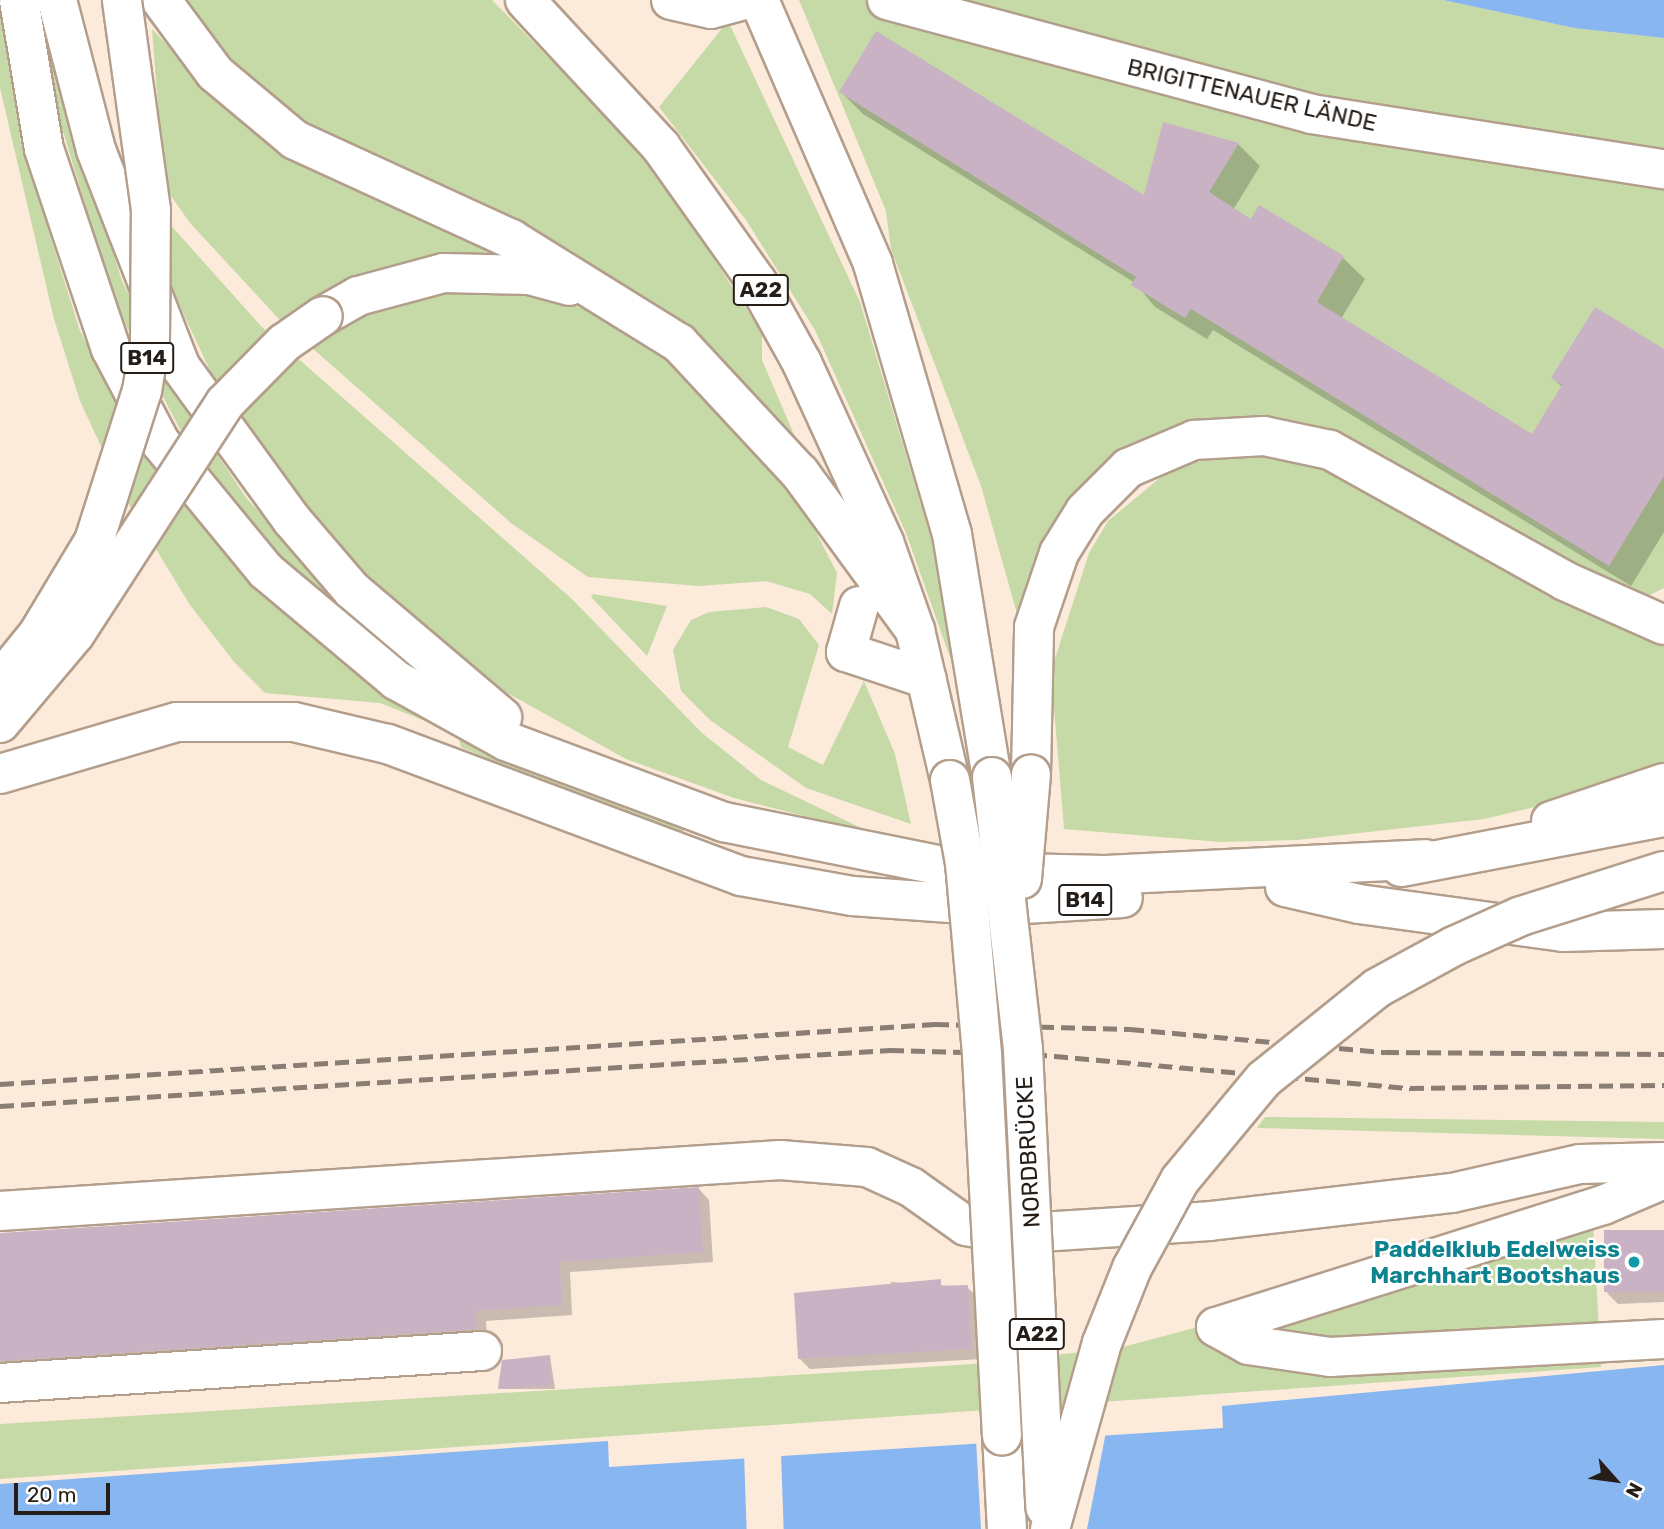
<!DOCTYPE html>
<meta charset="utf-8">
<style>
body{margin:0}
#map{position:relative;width:1664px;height:1529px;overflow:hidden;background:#fceadb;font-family:Rubik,sans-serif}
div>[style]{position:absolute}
.green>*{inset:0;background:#c6daa7}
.water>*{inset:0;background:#87b6f0}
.pier>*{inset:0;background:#fceadb;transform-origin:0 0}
.shadow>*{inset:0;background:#0003}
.building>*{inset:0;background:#c9b2c4;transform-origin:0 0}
.roads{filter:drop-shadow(2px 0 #b39e8c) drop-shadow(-2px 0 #b39e8c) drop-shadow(0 2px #b39e8c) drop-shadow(0 -2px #b39e8c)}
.minor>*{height:38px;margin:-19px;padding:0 19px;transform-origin:19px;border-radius:19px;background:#fff}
.highway>*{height:38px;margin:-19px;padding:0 19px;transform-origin:19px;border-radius:19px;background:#fff}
.rail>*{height:5px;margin-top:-2.5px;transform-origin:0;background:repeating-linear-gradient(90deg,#8a7d73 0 14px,transparent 0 21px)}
.bridges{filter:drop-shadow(2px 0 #b39e8c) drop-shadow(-2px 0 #b39e8c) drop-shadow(0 2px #b39e8c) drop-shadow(0 -2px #b39e8c)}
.highway-bridge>*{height:38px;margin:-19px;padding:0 19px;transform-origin:19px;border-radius:19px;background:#fff}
.dots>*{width:19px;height:19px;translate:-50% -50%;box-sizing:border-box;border:4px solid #fff;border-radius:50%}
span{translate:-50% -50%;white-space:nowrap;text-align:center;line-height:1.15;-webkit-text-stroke:5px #fff;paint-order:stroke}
.shield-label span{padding:2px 5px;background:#fff;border:2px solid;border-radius:5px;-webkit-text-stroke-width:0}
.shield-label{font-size:21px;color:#251d17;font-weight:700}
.street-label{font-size:23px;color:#251d17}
.culture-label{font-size:23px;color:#0d838f;font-weight:700}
.right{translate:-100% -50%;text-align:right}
.north{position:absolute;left:1580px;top:1445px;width:70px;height:70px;-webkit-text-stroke:5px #fff;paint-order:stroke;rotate:118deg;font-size:19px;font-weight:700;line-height:28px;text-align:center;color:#251d17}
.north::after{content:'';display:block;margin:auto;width:24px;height:32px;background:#251d17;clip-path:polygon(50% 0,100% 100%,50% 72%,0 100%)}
.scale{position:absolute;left:14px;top:1483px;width:96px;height:32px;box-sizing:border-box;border:4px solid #251d17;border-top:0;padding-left:9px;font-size:21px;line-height:24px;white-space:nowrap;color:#251d17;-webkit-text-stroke:5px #fff;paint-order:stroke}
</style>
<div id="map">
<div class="green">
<i style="clip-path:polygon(0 0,35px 0,122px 281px,185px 406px,247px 499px,381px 643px,291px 575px,204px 475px,114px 303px,63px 131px,20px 139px,80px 331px,159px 475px,277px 606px,350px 662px,518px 763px,685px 827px,682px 833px,514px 770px,461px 747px,458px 734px,380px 703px,265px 693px,235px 663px,190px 605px,125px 498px,80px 401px,54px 319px,0 88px)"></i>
<i style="clip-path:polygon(182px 0,492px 0,625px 135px,681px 208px,762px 333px,762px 360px,798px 444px,723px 364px,622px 285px,571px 253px,303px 126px,235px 72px)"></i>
<i style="clip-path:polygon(799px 0,1443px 0,1574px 28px,1664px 38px,1664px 588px,1638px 601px,1380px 455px,1322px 430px,1129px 449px,1086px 482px,1060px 517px,1018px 617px,981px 486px,891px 249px,886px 211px)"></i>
<i style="clip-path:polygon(728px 21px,860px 302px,940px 568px,952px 663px,906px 533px,815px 330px,746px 220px,659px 107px)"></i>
<i style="clip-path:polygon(152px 29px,233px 113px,275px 145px,354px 189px,499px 252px,383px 270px,322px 292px,290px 313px,320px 342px,371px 310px,445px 290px,539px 294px,591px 311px,694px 379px,802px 505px,837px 573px,832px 614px,810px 594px,766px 581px,699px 586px,588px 577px,511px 523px,278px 318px,190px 223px,164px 186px)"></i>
<i style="clip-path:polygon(158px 211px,261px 326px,572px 599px,702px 733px,761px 780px,874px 834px,734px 798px,626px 759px,493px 685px,378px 591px,264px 461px,215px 381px,138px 217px)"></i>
<i style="clip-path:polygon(1250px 454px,1311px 463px,1361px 486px,1664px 642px,1664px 776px,1484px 819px,1297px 840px,1221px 842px,1064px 829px,1051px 671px,1089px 553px,1108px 521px,1161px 477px,1191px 463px)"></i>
<i style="clip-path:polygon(593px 594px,667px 606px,647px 656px,591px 597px)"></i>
<i style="clip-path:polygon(766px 607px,799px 619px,819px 645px,788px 747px,823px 765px,864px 681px,895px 754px,911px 824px,806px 788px,710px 720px,681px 691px,673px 650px,691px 620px,709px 612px)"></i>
<i style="clip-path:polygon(1265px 1117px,1664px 1122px,1664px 1139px,1257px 1128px)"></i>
<i style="clip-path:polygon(1593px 1222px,1601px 1367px,0 1479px,0 1424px,974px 1364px,1119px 1348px)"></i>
</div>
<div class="water">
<i style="clip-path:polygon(1443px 0,1664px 0,1664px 38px,1574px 28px)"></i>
<i style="clip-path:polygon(1664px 1365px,1664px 1529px,0 1529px,0 1484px,608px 1441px,609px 1467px,1223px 1428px,1222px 1406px)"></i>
</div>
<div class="pier">
<i style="clip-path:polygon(1106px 1432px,1087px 1529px,981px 1529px,976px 1440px)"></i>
<i style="left:781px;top:1453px;width:76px;height:37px;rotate:88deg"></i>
</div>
<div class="shadow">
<i style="clip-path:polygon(841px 92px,1145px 198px,1238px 144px,1260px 166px,1233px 210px,1252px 222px,1260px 208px,1343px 258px,1365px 279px,1341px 319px,1533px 436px,1562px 387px,1553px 378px,1664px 351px,1664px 532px,1631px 586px,1213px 330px,1207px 339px,1155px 307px,1135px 283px,863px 114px)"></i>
<i style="clip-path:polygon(699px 1189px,709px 1200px,713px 1262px,570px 1272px,572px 1315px,486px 1321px,487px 1340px,0 1375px,0 1235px)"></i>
<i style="clip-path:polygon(1664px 1232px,1664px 1302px,1618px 1304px,1607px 1293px)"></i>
<i style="clip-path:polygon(891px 1282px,967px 1287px,978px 1298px,981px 1359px,810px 1369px,800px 1359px,892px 1290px)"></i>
<i style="clip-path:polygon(550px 1357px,555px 1389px,500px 1389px)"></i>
</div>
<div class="building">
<i style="clip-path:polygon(876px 31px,1144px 195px,1163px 122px,1239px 143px,1209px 192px,1251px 219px,1259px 205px,1344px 256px,1317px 302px,1532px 434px,1562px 385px,1551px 378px,1595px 307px,1664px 349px,1664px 476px,1609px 566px,1191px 309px,1185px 318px,1131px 285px,1136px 277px,839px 92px)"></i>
<i style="clip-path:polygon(699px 1187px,703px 1252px,560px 1262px,562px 1305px,476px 1311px,477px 1329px,0 1361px,0 1233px)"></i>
<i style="left:1664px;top:1230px;width:62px;height:60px;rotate:90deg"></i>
<i style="clip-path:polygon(941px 1279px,941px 1286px,968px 1285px,971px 1349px,798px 1359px,794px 1293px)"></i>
<i style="clip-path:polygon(550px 1355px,551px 1385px,498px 1389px,502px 1360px)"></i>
</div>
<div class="roads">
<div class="minor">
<i style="left:671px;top:0;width:41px;rotate:12.7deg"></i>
<i style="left:711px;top:9px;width:34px;rotate:-15deg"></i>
<i style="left:887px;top:0;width:439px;rotate:15deg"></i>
<i style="left:1311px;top:114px;width:357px;rotate:8.9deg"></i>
<i style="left:859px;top:606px;width:48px;rotate:105.8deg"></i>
<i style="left:846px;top:652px;width:85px;rotate:18.4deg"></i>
<i style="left:0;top:1211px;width:782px;rotate:-3.74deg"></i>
<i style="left:780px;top:1160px;width:87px;rotate:4.6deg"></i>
<i style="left:867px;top:1167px;width:48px;rotate:24.4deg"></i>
<i style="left:911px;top:1187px;width:67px;rotate:35.3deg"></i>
<i style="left:966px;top:1226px;width:45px;rotate:10.3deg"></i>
<i style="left:1010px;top:1234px;width:200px;rotate:-3.7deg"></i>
<i style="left:1210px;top:1221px;width:244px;rotate:-6.6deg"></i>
<i style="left:1452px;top:1193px;width:131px;rotate:-12.8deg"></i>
<i style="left:1580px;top:1164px;width:84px;rotate:-1.4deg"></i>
<i style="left:1216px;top:1327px;width:406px;rotate:-17.5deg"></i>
<i style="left:1603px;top:1205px;width:66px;rotate:-23.1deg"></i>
<i style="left:1216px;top:1327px;width:37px;rotate:29deg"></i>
<i style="left:1248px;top:1345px;width:83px;rotate:8.3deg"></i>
<i style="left:1330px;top:1357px;width:334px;rotate:-3.1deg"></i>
<i style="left:0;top:1383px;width:483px;rotate:-3.8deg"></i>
</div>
<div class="highway">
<i style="left:19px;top:0;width:151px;rotate:80.5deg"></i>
<i style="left:44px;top:149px;width:211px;rotate:71.5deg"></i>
<i style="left:111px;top:349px;width:105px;rotate:62.2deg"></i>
<i style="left:160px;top:442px;width:167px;rotate:50.6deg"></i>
<i style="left:266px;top:571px;width:170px;rotate:40deg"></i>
<i style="left:396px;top:680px;width:126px;rotate:29deg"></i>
<i style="left:506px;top:741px;width:233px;rotate:20.4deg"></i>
<i style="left:724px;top:822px;width:254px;rotate:11.4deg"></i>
<i style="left:973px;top:872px;width:131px;rotate:1.3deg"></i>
<i style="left:1104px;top:875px;width:322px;rotate:-2.8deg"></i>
<i style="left:57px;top:0;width:155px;rotate:75.4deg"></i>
<i style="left:96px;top:150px;width:232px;rotate:68.7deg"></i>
<i style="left:180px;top:366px;width:190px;rotate:54deg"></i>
<i style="left:292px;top:520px;width:92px;rotate:49.4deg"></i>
<i style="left:352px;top:590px;width:197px;rotate:40.3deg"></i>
<i style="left:161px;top:0;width:91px;rotate:53.5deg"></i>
<i style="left:215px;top:73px;width:104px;rotate:39.9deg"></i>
<i style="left:295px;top:140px;width:238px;rotate:24.6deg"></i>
<i style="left:511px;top:239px;width:198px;rotate:31.8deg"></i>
<i style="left:679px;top:343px;width:178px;rotate:47.1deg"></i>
<i style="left:800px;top:473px;width:195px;rotate:53.8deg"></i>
<i style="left:525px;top:0;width:200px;rotate:47.2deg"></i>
<i style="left:661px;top:147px;width:166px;rotate:54.6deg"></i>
<i style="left:757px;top:282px;width:93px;rotate:60.9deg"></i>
<i style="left:802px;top:363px;width:197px;rotate:65.4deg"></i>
<i style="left:884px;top:542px;width:93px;rotate:70.6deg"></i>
<i style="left:915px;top:630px;width:154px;rotate:76.9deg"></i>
<i style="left:759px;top:0;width:288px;rotate:66.6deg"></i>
<i style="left:873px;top:264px;width:281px;rotate:73.7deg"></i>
<i style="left:952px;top:534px;width:246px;rotate:80.7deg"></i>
<i style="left:323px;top:316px;width:40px;rotate:-29.7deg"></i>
<i style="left:358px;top:296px;width:89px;rotate:-15deg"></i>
<i style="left:444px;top:273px;width:85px;rotate:1.3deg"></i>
<i style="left:529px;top:275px;width:42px;rotate:15deg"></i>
<i style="left:0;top:774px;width:184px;rotate:-16.4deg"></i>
<i style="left:177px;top:722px;width:117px"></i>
<i style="left:294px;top:722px;width:97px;rotate:13.2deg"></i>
<i style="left:388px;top:744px;width:377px;rotate:20.5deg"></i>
<i style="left:741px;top:876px;width:113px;rotate:10.2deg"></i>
<i style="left:852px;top:896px;width:140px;rotate:4.1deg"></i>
<i style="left:992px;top:906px;width:131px;rotate:-3.5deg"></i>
<i style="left:1031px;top:774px;width:147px;rotate:-88.8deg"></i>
<i style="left:1034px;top:627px;width:78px;rotate:-71.3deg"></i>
<i style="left:1059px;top:553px;width:49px;rotate:-58.2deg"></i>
<i style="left:1085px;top:511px;width:61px;rotate:-45deg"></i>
<i style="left:1128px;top:468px;width:72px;rotate:-23deg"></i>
<i style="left:1194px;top:440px;width:70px;rotate:-3.3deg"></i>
<i style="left:1264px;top:436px;width:67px;rotate:12deg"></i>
<i style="left:1330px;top:450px;width:269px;rotate:29.1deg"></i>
<i style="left:1565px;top:581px;width:108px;rotate:24deg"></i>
<i style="left:1551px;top:821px;width:119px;rotate:-18.6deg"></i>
<i style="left:1401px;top:867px;width:268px;rotate:-10.8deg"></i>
<i style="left:1285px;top:887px;width:76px;rotate:12.9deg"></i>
<i style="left:1359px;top:904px;width:206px;rotate:7.8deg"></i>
<i style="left:1563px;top:932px;width:101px;rotate:-1.7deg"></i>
<i style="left:1002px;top:1435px;width:94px;rotate:87deg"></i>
</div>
</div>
<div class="rail">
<i style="left:0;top:1084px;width:937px;rotate:-3.67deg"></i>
<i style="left:935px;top:1024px;width:195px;rotate:1.5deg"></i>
<i style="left:1130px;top:1029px;width:256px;rotate:5.2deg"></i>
<i style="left:1385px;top:1052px;width:279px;rotate:0.4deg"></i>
<i style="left:0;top:1106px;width:892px;rotate:-3.6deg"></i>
<i style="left:890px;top:1050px;width:143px;rotate:1.6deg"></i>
<i style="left:1033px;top:1054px;width:379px;rotate:5.2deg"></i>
<i style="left:1410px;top:1088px;width:254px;rotate:-0.7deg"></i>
</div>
<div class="bridges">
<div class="highway-bridge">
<i style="left:0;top:681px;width:60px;rotate:-51deg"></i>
<i style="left:38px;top:634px;width:109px;rotate:-58.9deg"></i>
<i style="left:94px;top:541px;width:157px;rotate:-72.3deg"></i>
<i style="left:142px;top:391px;width:50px;rotate:-80.7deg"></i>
<i style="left:150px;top:342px;width:132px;rotate:-89.6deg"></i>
<i style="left:151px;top:210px;width:212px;rotate:-97.9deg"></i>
<i style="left:0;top:723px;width:116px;rotate:-49.9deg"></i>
<i style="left:75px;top:634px;width:275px;rotate:-57deg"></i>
<i style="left:225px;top:403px;width:84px;rotate:-45.5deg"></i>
<i style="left:284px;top:343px;width:47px;rotate:-34.7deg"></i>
<i style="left:992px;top:777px;width:275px;rotate:83.5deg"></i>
<i style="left:1023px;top:1050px;width:458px;rotate:87.2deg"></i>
<i style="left:950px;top:780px;width:84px;rotate:79.8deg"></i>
<i style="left:965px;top:863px;width:193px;rotate:84.9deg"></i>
<i style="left:982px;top:1055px;width:381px;rotate:87deg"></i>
<i style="left:1022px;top:879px;width:105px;rotate:-85.1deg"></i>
<i style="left:1050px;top:1529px;width:193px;rotate:-74.4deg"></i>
<i style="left:1102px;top:1343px;width:81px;rotate:-68.2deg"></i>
<i style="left:1132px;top:1268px;width:100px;rotate:-61.4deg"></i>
<i style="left:1180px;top:1180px;width:131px;rotate:-50.3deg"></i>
<i style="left:1264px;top:1079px;width:145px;rotate:-38.8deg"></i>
<i style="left:1377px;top:988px;width:88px;rotate:-28.6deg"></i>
<i style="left:1454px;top:946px;width:73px;rotate:-24.1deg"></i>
<i style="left:1521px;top:916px;width:150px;rotate:-17.5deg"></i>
</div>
</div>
<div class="dots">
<i style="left:1634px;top:1262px;background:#0f9aa8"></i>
</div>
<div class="shield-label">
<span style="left:761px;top:290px">A22</span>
<span style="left:147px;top:358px">B14</span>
<span style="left:1085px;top:900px">B14</span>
<span style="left:1037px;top:1334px">A22</span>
</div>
<div class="street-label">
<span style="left:1252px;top:95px;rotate:13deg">BRIGITTENAUER LÄNDE</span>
<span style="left:1028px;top:1152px;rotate:-93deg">NORDBRÜCKE</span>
</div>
<div class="culture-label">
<span class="right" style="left:1620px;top:1262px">Paddelklub Edelweiss<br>Marchhart Bootshaus</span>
</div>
<div class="north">N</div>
<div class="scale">20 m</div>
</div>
